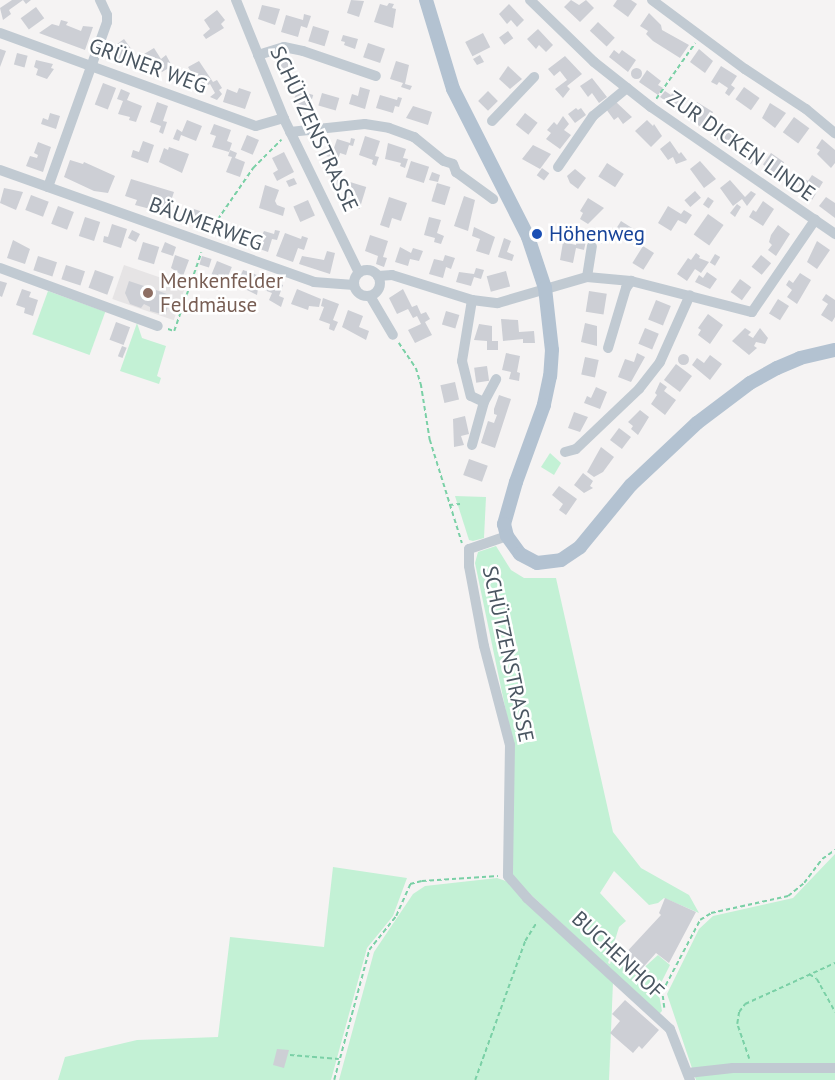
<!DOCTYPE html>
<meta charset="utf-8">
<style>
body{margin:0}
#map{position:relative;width:835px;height:1080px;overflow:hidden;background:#f5f3f3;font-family:"PT Sans",sans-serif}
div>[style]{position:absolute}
.education>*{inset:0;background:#e6e4e5;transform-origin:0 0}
.green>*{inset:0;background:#c3f1d5;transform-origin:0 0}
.building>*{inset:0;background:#cdcfd5;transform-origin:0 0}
.round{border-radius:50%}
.path>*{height:1.5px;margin-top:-0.75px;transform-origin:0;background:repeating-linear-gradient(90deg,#7ad0a6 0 4.5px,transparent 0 7.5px)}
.minor>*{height:10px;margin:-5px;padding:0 5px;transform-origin:5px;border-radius:5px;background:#c1cad2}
.minor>.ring{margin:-5px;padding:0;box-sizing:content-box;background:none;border:10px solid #c1cad2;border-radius:50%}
.major>*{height:14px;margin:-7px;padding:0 7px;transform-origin:7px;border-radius:7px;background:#b3c2d1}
.dots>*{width:16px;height:16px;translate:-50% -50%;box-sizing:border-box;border:3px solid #fff;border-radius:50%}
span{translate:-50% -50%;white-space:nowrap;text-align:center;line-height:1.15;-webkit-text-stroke:5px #fff;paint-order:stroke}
.street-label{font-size:21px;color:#4a5661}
.transit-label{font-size:21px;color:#164399}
.left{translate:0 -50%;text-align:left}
.education-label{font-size:21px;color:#785e54}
</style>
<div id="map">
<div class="education">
<i style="left:124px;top:265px;width:65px;height:36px;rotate:19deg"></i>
</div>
<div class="green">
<i style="left:48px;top:291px;width:61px;height:46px;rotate:20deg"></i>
<i style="clip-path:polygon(137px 323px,142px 338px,166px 346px,157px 376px,161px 378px,159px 384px,120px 371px)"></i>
<i style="clip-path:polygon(550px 453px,561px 463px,554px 475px,541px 467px)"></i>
<i style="clip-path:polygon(455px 496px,486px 497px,484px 538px,473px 541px,469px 540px)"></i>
<i style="clip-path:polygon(496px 546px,511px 570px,524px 578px,556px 578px,613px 832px,641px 868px,689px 895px,699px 913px,664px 898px,658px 903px,649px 905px,614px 871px,600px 893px,626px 921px,619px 927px,608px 963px,610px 964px,614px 951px,638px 973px,658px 955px,670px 965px,658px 989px,662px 1011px,659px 1014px,513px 878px,513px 745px,475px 563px,478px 552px)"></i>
<i style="clip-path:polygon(835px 854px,835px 1080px,696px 1080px,667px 994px,699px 929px,713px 916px,793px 898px)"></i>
<i style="clip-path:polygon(333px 867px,407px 878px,393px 916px,367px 948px,331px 1080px,58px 1080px,65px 1057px,137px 1040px,218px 1037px,230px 937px,324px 947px)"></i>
<i style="clip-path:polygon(497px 878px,509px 882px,613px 982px,609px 1080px,339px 1080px,374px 952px,413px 894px,425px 886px)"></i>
</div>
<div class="building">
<i style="clip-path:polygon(12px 0,31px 0,26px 4px,23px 0,9px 10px,11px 14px,3px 20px,0 8px)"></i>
<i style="clip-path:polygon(351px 0,364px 1px,359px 17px,347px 13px)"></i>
<i style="clip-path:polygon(571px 0,579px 5px,586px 0,594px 8px,580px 22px,564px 7px)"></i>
<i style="clip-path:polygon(617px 0,631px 0,637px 4px,628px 17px,613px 6px)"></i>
<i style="clip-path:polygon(389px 3px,394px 4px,392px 8px,396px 9px,393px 28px,374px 22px,380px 4px,387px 6px)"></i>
<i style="clip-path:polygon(509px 4px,524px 20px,517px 27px,511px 20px,507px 24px,499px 14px)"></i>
<i style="clip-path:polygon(262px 5px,280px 9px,275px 25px,258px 19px)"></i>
<i style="left:36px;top:7px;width:14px;height:19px;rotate:54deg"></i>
<i style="clip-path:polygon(217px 10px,225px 20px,221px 24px,224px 28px,206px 39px,203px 35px,210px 29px,204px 20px)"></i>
<i style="clip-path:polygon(649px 13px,661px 25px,662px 30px,689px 45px,680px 58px,653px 41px,646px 34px,648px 31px,640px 26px)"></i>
<i style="clip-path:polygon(304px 14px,311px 16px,307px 28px,301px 26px,298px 37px,281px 32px,286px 15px,303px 20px)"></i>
<i style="clip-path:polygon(61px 20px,68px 22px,66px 25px,81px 31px,83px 26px,93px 27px,85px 50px,39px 33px,52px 24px,59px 26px)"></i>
<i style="left:598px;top:22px;width:23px;height:12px;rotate:43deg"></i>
<i style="left:313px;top:26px;width:17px;height:16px;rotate:17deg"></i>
<i style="clip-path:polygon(538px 29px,553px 45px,546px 52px,539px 45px,536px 49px,527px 39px)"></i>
<i style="left:508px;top:31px;width:9px;height:11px;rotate:54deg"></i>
<i style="left:483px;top:33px;width:16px;height:20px;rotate:63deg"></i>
<i style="clip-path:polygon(343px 35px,358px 39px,355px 49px,344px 45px,345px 42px,341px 41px)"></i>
<i style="left:124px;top:39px;width:14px;height:16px;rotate:54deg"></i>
<i style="left:368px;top:43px;width:18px;height:15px;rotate:19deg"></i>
<i style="clip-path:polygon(154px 48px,161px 59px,166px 55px,172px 66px,162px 72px,158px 66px,148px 73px,139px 57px)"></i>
<i style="clip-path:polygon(0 49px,6px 51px,0 67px)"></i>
<i style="clip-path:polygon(699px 49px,713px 61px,705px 73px,690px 62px)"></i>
<i style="clip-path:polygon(614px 50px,619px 54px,622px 50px,636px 60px,628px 72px,609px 57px)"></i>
<i style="left:17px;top:53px;width:11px;height:12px;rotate:15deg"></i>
<i style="clip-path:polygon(480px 55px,484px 62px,477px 65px,473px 59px)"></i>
<i style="clip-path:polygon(565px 56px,582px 74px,567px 86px,570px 89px,563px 98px,555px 89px,567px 80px,560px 71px,554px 76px,548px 69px)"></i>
<i style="clip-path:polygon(281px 58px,295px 63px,292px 72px,278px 69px)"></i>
<i style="clip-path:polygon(36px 60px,53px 64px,51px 68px,54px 69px,47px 79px,36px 75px,38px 69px,34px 67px)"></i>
<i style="clip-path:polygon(199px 61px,213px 82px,217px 80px,222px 88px,219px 90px,222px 94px,217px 100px,210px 97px,215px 93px,210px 84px,199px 91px,191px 78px,194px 77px,188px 67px)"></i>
<i style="clip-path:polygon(396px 61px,409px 65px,405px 84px,412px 86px,410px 90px,401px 87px,403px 83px,390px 79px)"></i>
<i style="clip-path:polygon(508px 66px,522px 79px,510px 89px,499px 79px)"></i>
<i style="clip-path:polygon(721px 66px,737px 76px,731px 85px,735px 88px,729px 96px,725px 93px,728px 88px,719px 82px,717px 85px,711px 82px)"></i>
<i class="round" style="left:630.5px;top:67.5px;width:11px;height:11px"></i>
<i style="clip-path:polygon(647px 70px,661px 81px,658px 85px,663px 88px,658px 95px,639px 82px)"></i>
<i style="clip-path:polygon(592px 78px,607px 97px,599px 103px,592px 93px,588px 97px,580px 86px)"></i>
<i style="left:103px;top:83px;width:14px;height:23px;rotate:21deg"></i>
<i style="clip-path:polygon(360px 87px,370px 90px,365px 109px,349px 104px,352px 94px,358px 96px)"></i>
<i style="left:744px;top:87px;width:19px;height:15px;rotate:35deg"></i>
<i style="clip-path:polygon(239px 88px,251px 92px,245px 109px,223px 102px,227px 89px,237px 93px)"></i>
<i style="clip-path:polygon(676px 88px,689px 98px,680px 111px,660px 97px,665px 91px,671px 95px)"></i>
<i style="clip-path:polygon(121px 89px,130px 93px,127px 100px,142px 106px,136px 122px,129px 120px,130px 117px,118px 114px,123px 101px,117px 99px)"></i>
<i style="left:297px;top:90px;width:17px;height:15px;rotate:17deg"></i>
<i style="left:488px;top:91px;width:14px;height:14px;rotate:45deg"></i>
<i style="left:322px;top:93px;width:18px;height:13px;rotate:16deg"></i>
<i style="clip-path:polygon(380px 95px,397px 100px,398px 97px,402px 98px,399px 107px,395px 106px,393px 113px,376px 108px)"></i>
<i style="clip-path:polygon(157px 102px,168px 106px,163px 121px,167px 122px,163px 134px,159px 132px,161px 126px,150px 122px)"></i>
<i style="clip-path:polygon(616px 102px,632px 117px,623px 124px,618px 117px,614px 120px,606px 109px)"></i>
<i style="left:697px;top:102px;width:19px;height:19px;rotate:32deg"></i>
<i style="clip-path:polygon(770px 103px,786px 113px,775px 128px,762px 118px)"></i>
<i style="clip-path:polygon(413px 106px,432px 112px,428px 125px,406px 118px)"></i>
<i style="clip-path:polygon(576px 108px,578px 110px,581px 108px,586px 115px,575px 123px,568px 114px)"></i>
<i style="clip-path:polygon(50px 113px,60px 116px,56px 129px,41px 124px,43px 118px,48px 120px)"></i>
<i style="left:525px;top:113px;width:16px;height:15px;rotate:38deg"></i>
<i style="clip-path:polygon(563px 116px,569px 124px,564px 130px,571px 135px,560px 149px,546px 139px,551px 133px,547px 130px,554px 122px,557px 125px)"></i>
<i style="left:794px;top:117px;width:19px;height:19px;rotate:36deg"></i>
<i style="clip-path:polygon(187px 120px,202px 126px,196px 141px,181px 135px,179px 141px,173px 139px,177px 129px,182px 132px)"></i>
<i style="clip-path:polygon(647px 120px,653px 126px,654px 124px,662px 136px,651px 147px,635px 131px)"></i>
<i style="left:720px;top:122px;width:19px;height:16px;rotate:35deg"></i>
<i style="clip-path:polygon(214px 124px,231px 130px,227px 141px,232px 143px,229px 152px,212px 147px,216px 136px,210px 134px)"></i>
<i style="left:247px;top:135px;width:13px;height:16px;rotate:23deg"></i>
<i style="clip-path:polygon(365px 136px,380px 141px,375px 156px,379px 157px,376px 166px,372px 164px,373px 160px,359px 155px)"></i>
<i style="clip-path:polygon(351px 138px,355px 139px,353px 146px,349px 145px,346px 155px,340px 153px,338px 160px,326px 156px,329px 149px,333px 151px,337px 139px,350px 143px)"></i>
<i style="clip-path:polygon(822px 139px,835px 150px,835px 163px,831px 168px,817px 154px,820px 150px,816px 148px)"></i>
<i style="clip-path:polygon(143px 141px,154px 145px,148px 163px,131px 157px,133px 150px,139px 152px)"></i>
<i style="clip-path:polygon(670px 141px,679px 154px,681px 152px,687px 160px,676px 164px,673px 157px,668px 160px,660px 149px)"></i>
<i style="clip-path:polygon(38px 142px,51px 147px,43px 172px,26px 166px,30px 156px,37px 158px,38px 155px,34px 153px)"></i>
<i style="clip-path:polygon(388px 143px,406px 149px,403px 158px,408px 159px,405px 168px,400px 166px,401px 163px,385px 159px)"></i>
<i style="clip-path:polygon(744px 144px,749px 147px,751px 144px,760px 150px,751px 164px,737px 155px)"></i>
<i style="clip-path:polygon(533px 145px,551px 154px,540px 169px,522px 159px)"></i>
<i style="clip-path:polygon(169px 147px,189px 154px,182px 173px,159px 162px,164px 148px,168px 150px)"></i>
<i style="clip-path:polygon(230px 150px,237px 153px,235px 158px,245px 162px,240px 177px,226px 172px,232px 157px,228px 156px)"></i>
<i style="clip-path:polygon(284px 152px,294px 172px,277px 181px,273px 173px,278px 170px,272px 158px)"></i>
<i style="left:771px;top:153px;width:16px;height:14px;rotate:35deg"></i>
<i style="clip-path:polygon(70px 160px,83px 164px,84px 162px,115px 176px,108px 193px,94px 191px,64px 177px)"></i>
<i style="left:411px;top:161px;width:19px;height:17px;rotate:18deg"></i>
<i style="clip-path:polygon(700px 161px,716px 179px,704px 188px,690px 169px)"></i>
<i style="left:607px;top:163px;width:20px;height:16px;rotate:33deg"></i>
<i style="left:542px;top:168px;width:9px;height:9px;rotate:36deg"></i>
<i style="clip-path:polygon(575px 169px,586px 178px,578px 189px,570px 183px,567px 176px)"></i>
<i style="clip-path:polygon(432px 172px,440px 175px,438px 182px,429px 180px)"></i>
<i style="left:339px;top:173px;width:13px;height:9px;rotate:63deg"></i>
<i style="clip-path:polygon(812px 175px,823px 182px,812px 200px,797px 190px,802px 177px,808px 181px)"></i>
<i style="clip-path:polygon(294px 178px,297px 184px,289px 187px,286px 181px)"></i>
<i style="clip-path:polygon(131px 179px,174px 192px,168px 210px,156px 205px,154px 210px,135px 205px,137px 200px,125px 196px)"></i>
<i style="clip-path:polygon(730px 180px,745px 197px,751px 191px,756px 194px,747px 206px,742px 199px,733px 206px,720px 188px)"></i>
<i style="left:350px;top:182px;width:17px;height:23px;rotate:17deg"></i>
<i style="left:437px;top:183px;width:14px;height:19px;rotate:17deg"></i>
<i style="clip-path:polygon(265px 185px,279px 190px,275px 201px,277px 205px,285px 208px,283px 216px,259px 208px)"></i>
<i style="clip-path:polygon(4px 188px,23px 192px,16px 210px,0 203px)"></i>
<i style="left:695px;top:191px;width:9px;height:14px;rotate:49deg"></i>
<i style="left:31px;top:195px;width:19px;height:16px;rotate:21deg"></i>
<i style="clip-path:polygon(464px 196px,475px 200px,468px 231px,454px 226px)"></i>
<i style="clip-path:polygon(389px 197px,407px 203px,401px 221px,392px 218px,389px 228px,380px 225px)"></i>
<i style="left:708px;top:197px;width:7px;height:9px;rotate:34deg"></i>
<i style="clip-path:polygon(826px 197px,835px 203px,835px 218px,819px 206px)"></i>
<i style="clip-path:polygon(588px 198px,604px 208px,588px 224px,580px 219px,583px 213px,580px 211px)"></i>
<i style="left:308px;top:200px;width:17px;height:16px;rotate:66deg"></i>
<i style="clip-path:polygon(763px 201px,774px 209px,763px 226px,749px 217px,753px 210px,756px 212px)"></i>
<i style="clip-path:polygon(737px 204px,741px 207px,735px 217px,730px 213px)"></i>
<i style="left:58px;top:206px;width:17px;height:19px;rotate:21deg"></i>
<i style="clip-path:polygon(668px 206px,681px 214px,684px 210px,692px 215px,686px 224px,678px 220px,671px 231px,658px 223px)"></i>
<i style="clip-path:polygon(188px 207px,206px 213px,204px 220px,211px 223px,208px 230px,183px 222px)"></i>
<i style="left:708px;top:214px;width:19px;height:25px;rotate:35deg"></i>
<i style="left:85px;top:217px;width:16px;height:20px;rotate:18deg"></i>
<i style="clip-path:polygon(429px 217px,441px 220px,437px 233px,444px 236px,441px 244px,434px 242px,435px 238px,424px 235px)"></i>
<i style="left:621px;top:221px;width:13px;height:14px;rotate:32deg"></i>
<i style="clip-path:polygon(112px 224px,127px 229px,121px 248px,103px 242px,104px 236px,108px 237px)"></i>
<i style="clip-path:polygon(778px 225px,790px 234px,776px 256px,768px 250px,772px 245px,769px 242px,771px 235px)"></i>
<i style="clip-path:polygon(474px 227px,495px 237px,489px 255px,476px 251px,480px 239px,472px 236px)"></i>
<i style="left:132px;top:230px;width:9px;height:9px;rotate:27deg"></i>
<i style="clip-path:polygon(275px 230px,280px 231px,277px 240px,272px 239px,268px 252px,254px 247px,257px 234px,262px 235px,264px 231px,274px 234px)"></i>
<i style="left:600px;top:230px;width:9px;height:11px;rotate:32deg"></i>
<i style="clip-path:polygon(285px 233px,301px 239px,302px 236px,308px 238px,304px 250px,298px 248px,293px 262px,276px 256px)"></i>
<i style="clip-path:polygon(370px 235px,388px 241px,383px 257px,387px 258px,384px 267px,376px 264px,378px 256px,365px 251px)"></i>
<i style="clip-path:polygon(504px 238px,511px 241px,507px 252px,514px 255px,512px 261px,498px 257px)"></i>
<i style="clip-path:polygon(577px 239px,586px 241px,584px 250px,576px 248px,573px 263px,560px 260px,563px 242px,576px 245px)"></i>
<i style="clip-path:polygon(13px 240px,30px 249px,25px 264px,7px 258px)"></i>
<i style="clip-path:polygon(817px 241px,830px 250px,817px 269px,807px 262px)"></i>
<i style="left:143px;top:242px;width:17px;height:18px;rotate:17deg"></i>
<i style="clip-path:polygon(165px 242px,176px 247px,173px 256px,161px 252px)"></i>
<i style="left:643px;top:246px;width:13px;height:20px;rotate:32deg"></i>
<i style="clip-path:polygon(400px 247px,411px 253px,413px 248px,423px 251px,419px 261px,410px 259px,408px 266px,395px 262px)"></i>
<i style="clip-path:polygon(327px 251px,335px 253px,330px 274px,299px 264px,302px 256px,324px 260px)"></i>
<i style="clip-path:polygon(696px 253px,700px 256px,699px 258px,709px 262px,701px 273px,695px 269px,687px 281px,677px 274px,688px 258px,691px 260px)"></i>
<i style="left:715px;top:254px;width:6px;height:10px;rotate:31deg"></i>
<i style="clip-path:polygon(175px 255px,189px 260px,183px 276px,171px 268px)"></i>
<i style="clip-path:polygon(445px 255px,455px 258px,451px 269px,446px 267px,443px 278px,429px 274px,434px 259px,443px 261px)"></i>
<i style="left:761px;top:255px;width:13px;height:15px;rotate:39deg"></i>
<i style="left:38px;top:256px;width:20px;height:15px;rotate:18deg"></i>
<i style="left:202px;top:256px;width:10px;height:9px;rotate:17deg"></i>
<i style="left:217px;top:261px;width:16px;height:19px;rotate:22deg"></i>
<i style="left:66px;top:265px;width:20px;height:15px;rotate:18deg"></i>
<i style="clip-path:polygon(476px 268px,484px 270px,481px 279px,474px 277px,471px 286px,456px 282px,459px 272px,474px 274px)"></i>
<i style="left:95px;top:270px;width:20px;height:19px;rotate:20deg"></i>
<i style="clip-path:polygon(243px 270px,260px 276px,257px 295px,237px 285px)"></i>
<i style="left:506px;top:271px;width:16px;height:20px;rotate:75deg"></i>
<i style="clip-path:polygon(707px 272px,717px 279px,710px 289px,695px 282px,699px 275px,703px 278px)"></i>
<i style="clip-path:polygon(800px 273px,811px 280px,797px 304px,787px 297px,792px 290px,786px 285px,789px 280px,793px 283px)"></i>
<i style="clip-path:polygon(267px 279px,283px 285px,279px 296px,284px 298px,281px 307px,269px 300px,272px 293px,264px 290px)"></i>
<i style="left:740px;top:279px;width:14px;height:16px;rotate:36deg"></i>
<i style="clip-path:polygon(0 281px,7px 283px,2px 297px,0 296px)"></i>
<i style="clip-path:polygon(129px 281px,150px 288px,148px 292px,154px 294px,156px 290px,172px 296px,165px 315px,150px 311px,150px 307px,144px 304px,141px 308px,130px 304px,125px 293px)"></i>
<i style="clip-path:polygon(22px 289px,31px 292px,29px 297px,38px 300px,33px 316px,24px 313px,25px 308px,16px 305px)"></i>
<i style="clip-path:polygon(297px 289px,321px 299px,319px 307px,309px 306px,308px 310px,291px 304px)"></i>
<i style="clip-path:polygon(403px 289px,412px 307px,417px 305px,421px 314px,426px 312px,430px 319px,425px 322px,432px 335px,415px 343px,408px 330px,421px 324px,417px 316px,413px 318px,408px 309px,397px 314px,389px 298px)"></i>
<i style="left:589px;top:291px;width:18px;height:21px;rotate:9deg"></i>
<i style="clip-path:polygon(826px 294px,835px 300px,835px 317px,832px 322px,821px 315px,828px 304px,822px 300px)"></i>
<i style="clip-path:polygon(323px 298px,339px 304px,333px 320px,338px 322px,334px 331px,329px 329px,330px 324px,319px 320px,324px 307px,321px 306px)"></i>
<i style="left:778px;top:299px;width:13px;height:17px;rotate:32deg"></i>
<i style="left:656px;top:300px;width:16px;height:21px;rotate:22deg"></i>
<i style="clip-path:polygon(348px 310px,363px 316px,359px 327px,369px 331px,366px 340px,342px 327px)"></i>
<i style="left:446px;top:311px;width:14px;height:14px;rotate:17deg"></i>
<i style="clip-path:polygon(708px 314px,723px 325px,710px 344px,698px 335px,701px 330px,698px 328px)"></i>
<i style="clip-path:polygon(501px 319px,518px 320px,519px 332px,534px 331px,535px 343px,523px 343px,523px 339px,503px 341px)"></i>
<i style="left:116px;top:322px;width:15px;height:19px;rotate:20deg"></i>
<i style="clip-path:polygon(585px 323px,597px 326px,597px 346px,581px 342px)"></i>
<i style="clip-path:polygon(479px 324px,492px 326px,492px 341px,498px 341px,498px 350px,487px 350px,487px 341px,474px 340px)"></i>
<i style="left:645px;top:328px;width:15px;height:17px;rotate:23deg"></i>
<i style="clip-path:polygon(745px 328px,751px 332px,748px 335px,753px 338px,760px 328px,768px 338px,765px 344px,756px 342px,754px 346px,757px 348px,749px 355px,732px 341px)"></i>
<i style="left:122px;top:346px;width:5px;height:11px;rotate:22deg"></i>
<i style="clip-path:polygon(506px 353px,520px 356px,517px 372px,520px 373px,519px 381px,509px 379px,511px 372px,502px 370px)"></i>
<i style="clip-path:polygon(637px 353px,645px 357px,631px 382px,618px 377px,625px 359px,634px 362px)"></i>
<i class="round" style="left:677.5px;top:353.5px;width:11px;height:11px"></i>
<i style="clip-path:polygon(710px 355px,722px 364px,710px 380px,692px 365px,697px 358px,704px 363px)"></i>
<i style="left:585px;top:357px;width:14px;height:18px;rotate:12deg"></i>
<i style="left:676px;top:364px;width:20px;height:20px;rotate:37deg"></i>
<i style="left:487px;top:366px;width:15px;height:13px;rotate:82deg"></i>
<i style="left:455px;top:382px;width:18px;height:15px;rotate:77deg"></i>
<i style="clip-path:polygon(660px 382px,667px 387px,664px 391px,676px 400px,665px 415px,651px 404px,657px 395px,655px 393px)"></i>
<i style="clip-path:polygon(596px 387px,607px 392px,600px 409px,584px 403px,587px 396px,591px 398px)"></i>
<i style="clip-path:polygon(499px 395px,511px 399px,495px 448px,481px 443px,488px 421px,494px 423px,497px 415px,494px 414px,494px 409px)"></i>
<i style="clip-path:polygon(640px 410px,649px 417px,638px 435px,631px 429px,633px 426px,628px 422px)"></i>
<i style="clip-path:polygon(574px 412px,588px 417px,580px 432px,568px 428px)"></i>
<i style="clip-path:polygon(465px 416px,469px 434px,461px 436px,464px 445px,454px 447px,453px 419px)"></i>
<i style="left:619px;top:428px;width:15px;height:15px;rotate:37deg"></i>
<i style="clip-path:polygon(601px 447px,614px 457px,603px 472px,594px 477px,587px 472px)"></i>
<i style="left:469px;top:459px;width:20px;height:17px;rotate:20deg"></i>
<i style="clip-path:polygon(583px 473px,593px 481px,590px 486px,593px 488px,584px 493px,574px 485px)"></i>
<i style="clip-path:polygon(559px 486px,577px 499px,566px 515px,559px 510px,563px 504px,552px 495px)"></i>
<i style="clip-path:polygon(665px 898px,696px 912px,669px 963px,656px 953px,639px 972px,622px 957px,661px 915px,659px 913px)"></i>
<i style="clip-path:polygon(625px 1000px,659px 1030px,642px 1049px,639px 1046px,633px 1053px,610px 1033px,620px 1021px,612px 1014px)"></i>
<i style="clip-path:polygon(277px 1049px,289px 1050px,284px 1068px,273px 1065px)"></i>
</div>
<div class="path">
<i style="left:656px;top:99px;width:68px;rotate:-55.1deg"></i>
<i style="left:209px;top:232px;width:78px;rotate:-55.5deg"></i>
<i style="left:253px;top:168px;width:40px;rotate:-45deg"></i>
<i style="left:168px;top:329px;width:6px;rotate:18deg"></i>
<i style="left:174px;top:331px;width:83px;rotate:-70.9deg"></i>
<i style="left:399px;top:343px;width:30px;rotate:56deg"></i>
<i style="left:416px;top:368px;width:17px;rotate:73deg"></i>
<i style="left:421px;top:384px;width:57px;rotate:80.9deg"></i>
<i style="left:430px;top:440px;width:108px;rotate:72.7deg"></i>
<i style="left:449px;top:505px;width:11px;rotate:-5deg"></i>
<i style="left:809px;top:974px;width:9px;rotate:32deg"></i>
<i style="left:817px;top:979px;width:38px;rotate:61deg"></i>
<i style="left:664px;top:1008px;width:16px;rotate:-97deg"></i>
<i style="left:662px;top:992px;width:81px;rotate:-62.2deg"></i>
<i style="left:700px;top:920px;width:13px;rotate:-32deg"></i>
<i style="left:711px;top:913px;width:79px;rotate:-12.4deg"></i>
<i style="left:788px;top:896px;width:21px;rotate:-39deg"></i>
<i style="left:804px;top:883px;width:30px;rotate:-53deg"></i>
<i style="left:822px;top:859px;width:16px;rotate:-35deg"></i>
<i style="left:290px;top:1055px;width:49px;rotate:4.7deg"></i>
<i style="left:749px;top:1059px;width:37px;rotate:-109deg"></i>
<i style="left:737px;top:1024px;width:12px;rotate:-81deg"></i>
<i style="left:739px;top:1012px;width:10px;rotate:-53deg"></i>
<i style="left:745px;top:1004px;width:99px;rotate:-24.5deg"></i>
<i style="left:334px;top:1080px;width:135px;rotate:-74.9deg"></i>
<i style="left:369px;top:950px;width:43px;rotate:-51.5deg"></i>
<i style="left:396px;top:916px;width:35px;rotate:-66deg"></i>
<i style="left:410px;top:884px;width:12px;rotate:-14deg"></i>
<i style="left:422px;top:881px;width:76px;rotate:-3.8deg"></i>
<i style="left:475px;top:1080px;width:148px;rotate:-70.2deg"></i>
<i style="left:525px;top:941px;width:22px;rotate:-58deg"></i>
</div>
<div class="minor">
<i style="left:236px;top:0;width:128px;rotate:68deg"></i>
<i style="left:284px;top:119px;width:171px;rotate:64deg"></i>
<i style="left:530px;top:0;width:89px;rotate:44.1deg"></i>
<i style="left:594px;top:62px;width:73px;rotate:38.3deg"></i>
<i style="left:651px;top:107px;width:224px;rotate:34.6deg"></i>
<i style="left:652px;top:0;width:116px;rotate:36.6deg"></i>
<i style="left:745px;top:69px;width:73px;rotate:33.3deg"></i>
<i style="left:806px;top:109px;width:38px;rotate:40deg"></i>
<i style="left:0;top:33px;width:272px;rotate:20deg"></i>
<i style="left:256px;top:126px;width:29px;rotate:-16deg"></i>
<i style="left:258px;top:55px;width:27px;rotate:-17deg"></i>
<i style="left:284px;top:47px;width:19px;rotate:12deg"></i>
<i style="left:303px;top:51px;width:77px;rotate:18.9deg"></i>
<i style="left:492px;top:121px;width:61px;rotate:-46.3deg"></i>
<i style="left:290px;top:132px;width:75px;rotate:-6.1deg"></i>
<i style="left:365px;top:124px;width:24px;rotate:9deg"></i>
<i style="left:389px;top:128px;width:27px;rotate:20deg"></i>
<i style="left:414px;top:137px;width:38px;rotate:39deg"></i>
<i style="left:444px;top:161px;width:9px;rotate:18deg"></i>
<i style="left:453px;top:164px;width:9px;rotate:69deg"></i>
<i style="left:456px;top:172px;width:46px;rotate:36.1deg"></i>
<i style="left:558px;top:167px;width:62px;rotate:-55.5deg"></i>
<i style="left:593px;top:116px;width:44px;rotate:-39.5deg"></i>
<i style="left:0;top:170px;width:333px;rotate:19.6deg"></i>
<i style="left:314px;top:282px;width:40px;rotate:4.3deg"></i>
<i style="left:48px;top:187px;width:175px;rotate:-70.3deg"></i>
<i style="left:107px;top:22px;width:7px;rotate:-90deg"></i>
<i style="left:107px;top:15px;width:17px;rotate:-115deg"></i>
<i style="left:0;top:268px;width:168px;rotate:20.2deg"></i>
<i class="ring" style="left:354px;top:270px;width:16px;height:16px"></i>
<i style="left:378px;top:276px;width:14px;rotate:-4deg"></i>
<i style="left:392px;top:275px;width:84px;rotate:17.4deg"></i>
<i style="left:472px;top:300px;width:26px;rotate:7deg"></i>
<i style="left:498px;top:303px;width:93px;rotate:-16.3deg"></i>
<i style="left:587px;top:277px;width:44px;rotate:5.2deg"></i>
<i style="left:631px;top:281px;width:125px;rotate:14.4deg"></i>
<i style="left:752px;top:312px;width:112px;rotate:-55.6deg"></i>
<i style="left:587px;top:277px;width:31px;rotate:-81deg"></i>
<i style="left:370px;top:296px;width:45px;rotate:59.5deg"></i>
<i style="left:472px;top:300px;width:62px;rotate:99.3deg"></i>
<i style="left:462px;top:361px;width:36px;rotate:76deg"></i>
<i style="left:471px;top:396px;width:14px;rotate:25deg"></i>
<i style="left:608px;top:348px;width:63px;rotate:-73.3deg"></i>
<i style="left:626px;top:288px;width:9px;rotate:-54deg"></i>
<i style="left:472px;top:445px;width:45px;rotate:-74.4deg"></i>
<i style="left:484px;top:402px;width:26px;rotate:-62deg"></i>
<i style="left:565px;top:452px;width:11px;rotate:-15deg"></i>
<i style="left:576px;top:449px;width:87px;rotate:-43.6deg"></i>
<i style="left:639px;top:389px;width:34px;rotate:-52deg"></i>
<i style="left:660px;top:362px;width:73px;rotate:-65.9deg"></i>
<i style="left:507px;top:536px;width:40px;rotate:161.1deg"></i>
<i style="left:469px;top:549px;width:17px;rotate:90deg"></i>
<i style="left:469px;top:566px;width:81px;rotate:79.4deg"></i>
<i style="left:484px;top:646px;width:102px;rotate:75.3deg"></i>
<i style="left:510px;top:745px;width:131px;rotate:90.9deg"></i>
<i style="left:508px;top:876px;width:29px;rotate:49deg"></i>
<i style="left:527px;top:898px;width:194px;rotate:42.5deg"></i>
<i style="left:670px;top:1029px;width:55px;rotate:68.6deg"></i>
<i style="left:688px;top:1073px;width:45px;rotate:-6.3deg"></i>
<i style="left:733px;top:1068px;width:102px"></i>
</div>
<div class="major">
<i style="left:426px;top:0;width:93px;rotate:73.1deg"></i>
<i style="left:453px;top:89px;width:166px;rotate:63.1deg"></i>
<i style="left:528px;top:237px;width:54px;rotate:71.6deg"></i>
<i style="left:545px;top:288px;width:62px;rotate:83.6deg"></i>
<i style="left:552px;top:350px;width:26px;rotate:94deg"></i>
<i style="left:550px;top:376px;width:30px;rotate:102deg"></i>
<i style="left:544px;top:405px;width:82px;rotate:110deg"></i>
<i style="left:516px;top:482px;width:44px;rotate:105.9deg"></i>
<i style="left:504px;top:524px;width:12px;rotate:76deg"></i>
<i style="left:507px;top:536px;width:22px;rotate:54deg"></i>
<i style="left:520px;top:554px;width:19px;rotate:28deg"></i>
<i style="left:537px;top:563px;width:24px;rotate:-7deg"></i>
<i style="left:561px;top:560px;width:23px;rotate:-34deg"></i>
<i style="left:580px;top:547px;width:80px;rotate:-50.6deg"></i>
<i style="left:631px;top:485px;width:91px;rotate:-43.2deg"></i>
<i style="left:697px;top:423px;width:66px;rotate:-37deg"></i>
<i style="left:750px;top:383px;width:31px;rotate:-29deg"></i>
<i style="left:777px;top:368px;width:25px;rotate:-23deg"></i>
<i style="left:800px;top:358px;width:36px;rotate:-13deg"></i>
</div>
<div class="dots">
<i style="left:537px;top:234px;background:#1a4fb4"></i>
<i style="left:148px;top:293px;background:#8d6e63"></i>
</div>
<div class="street-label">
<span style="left:148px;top:66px;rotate:20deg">GRÜNER WEG</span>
<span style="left:314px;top:129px;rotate:65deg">SCHÜTZENSTRASSE</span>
<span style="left:741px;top:146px;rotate:35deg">ZUR DICKEN LINDE</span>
<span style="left:206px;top:224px;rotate:20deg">BÄUMERWEG</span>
<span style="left:508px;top:654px;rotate:78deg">SCHÜTZENSTRASSE</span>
<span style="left:618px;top:955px;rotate:43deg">BUCHENHOF</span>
</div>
<div class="transit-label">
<span class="left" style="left:549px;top:234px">Höhenweg</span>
</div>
<div class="education-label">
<span class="left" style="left:160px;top:293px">Menkenfelder<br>Feldmäuse</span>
</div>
</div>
